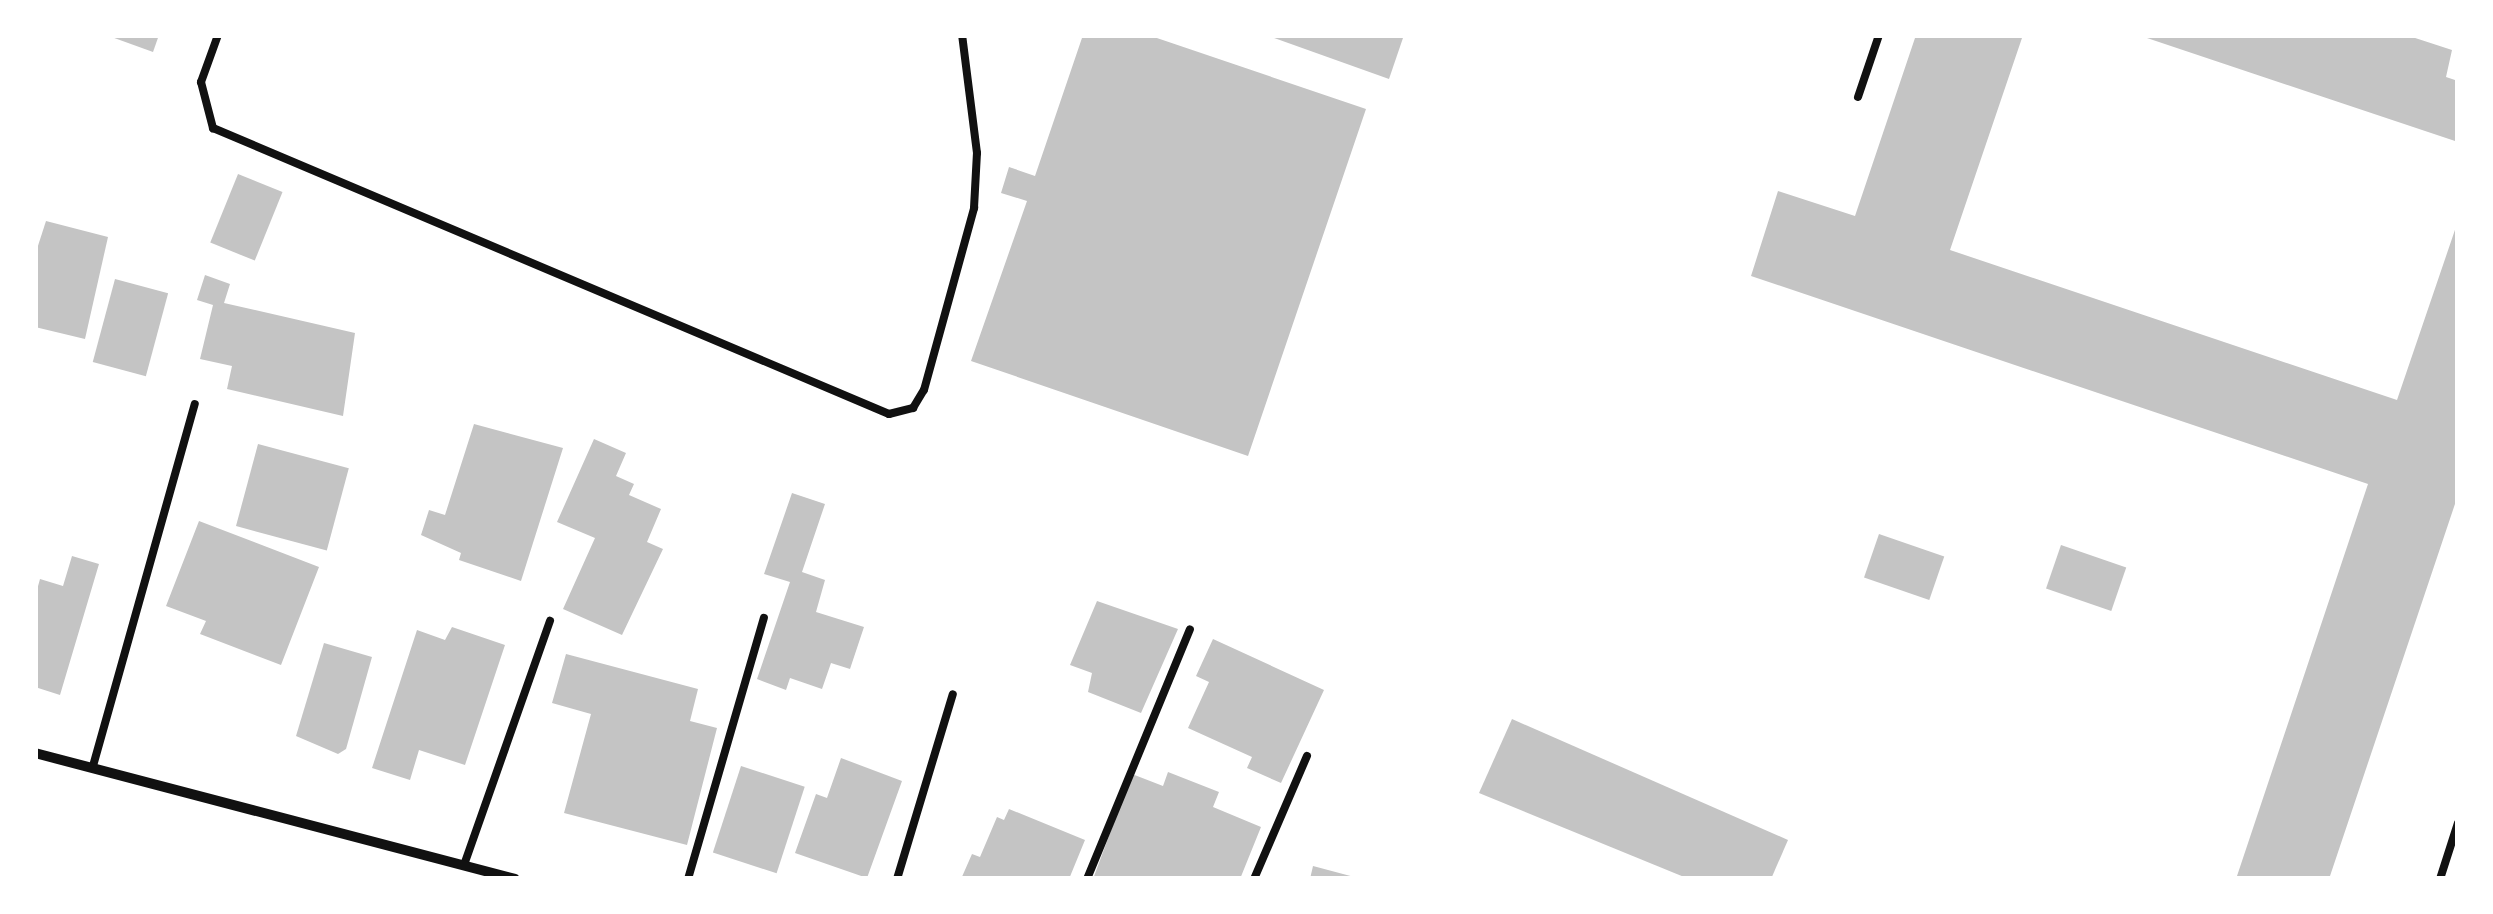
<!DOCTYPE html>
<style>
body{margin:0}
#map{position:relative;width:2493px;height:914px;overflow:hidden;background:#fff;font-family:"Noto Serif",serif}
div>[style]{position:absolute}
.building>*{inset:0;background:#c4c4c4;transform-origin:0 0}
.service>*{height:8px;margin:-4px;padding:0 4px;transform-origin:4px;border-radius:4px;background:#111}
.minor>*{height:10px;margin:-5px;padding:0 5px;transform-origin:5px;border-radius:5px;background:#111}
span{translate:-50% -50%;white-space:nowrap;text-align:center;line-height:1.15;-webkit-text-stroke:10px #fff;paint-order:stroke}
.frame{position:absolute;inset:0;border:38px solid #fff;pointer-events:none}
</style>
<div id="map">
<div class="building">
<i style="clip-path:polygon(106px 35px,159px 35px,153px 52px)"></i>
<i style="clip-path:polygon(1083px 35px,1148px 35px,1366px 109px,1248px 456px,971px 361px,1027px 201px,1001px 193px,1009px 167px,1035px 176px)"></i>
<i style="clip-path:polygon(1266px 35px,1404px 35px,1389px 79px)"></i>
<i style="clip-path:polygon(1916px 35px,2023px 35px,1950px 250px,2397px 400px,2458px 221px,2458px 495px,2329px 879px,2236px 879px,2368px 484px,1751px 276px,1778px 191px,1855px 216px)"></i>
<i style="clip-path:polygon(2406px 35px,2452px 50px,2446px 77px,2458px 81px,2458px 142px,2141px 36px)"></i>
<i style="left:238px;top:174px;width:48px;height:74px;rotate:22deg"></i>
<i style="clip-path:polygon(46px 221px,108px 237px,85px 339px,35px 327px,35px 255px)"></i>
<i style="clip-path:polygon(205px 275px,230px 284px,224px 303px,355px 333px,343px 416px,227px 389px,232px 366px,200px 359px,213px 305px,197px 300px)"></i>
<i style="left:115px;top:279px;width:55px;height:86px;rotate:15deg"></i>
<i style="clip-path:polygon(474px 424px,563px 448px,521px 581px,459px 560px,461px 553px,421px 535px,429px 510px,445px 515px)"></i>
<i style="clip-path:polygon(594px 439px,626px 453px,616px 476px,634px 484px,629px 495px,661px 509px,647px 542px,663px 549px,622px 635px,563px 609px,595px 538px,557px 522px)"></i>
<i style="left:258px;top:444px;width:94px;height:85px;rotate:15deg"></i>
<i style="clip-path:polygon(792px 493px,825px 504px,802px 572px,825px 580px,816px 612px,864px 627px,850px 669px,831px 663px,822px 689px,790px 678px,786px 690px,757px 679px,790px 582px,764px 574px)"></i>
<i style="clip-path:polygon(199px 521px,319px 567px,281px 665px,200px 634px,206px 621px,166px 606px)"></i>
<i style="left:1879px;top:534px;width:69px;height:46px;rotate:19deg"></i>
<i style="left:2061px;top:545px;width:69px;height:46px;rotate:19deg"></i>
<i style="clip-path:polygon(72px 556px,99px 564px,60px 695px,35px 687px,35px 597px,40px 579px,63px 586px)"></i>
<i style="clip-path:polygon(1097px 601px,1178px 629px,1141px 713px,1088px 692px,1092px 673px,1070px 665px)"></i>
<i style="clip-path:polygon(452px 627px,505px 645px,465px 765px,419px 750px,410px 780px,372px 768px,417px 630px,445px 640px)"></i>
<i style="clip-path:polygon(1213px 639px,1324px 690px,1281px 783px,1247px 768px,1252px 757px,1188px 728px,1209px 682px,1196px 676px)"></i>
<i style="clip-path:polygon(324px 643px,372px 657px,346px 749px,338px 754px,296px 736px)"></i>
<i style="clip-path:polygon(566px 654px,698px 689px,690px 721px,717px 728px,687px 845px,564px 813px,591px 714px,552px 703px)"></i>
<i style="clip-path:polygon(1512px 719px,1788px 840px,1771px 879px,1689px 879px,1479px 793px)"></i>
<i style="clip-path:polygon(841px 758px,902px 781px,867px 878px,795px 853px,816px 794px,827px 798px)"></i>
<i style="left:741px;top:766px;width:67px;height:91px;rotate:18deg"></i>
<i style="clip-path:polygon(1168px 772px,1219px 792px,1213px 807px,1261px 827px,1240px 879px,1093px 879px,1132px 774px,1163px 786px)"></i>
<i style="clip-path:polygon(1009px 809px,1085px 840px,1069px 879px,961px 879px,972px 854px,980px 857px,997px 817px,1004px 820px)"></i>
<i style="clip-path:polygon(1313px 866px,1358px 878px,1358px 879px,1310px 879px)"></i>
</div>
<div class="service">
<i style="left:218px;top:35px;width:50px;rotate:109.9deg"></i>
<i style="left:201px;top:82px;width:48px;rotate:75.4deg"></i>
<i style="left:213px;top:128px;width:734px;rotate:22.93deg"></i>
<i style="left:889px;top:414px;width:25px;rotate:-14deg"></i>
<i style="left:913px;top:408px;width:21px;rotate:-59deg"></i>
<i style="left:924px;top:390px;width:189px;rotate:-74.6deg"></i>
<i style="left:974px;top:208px;width:55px;rotate:-86.9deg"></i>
<i style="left:977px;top:153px;width:119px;rotate:-97.2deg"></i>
<i style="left:1858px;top:97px;width:65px;rotate:-71.3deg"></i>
<i style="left:93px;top:766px;width:376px;rotate:-74.3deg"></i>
<i style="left:464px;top:865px;width:259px;rotate:-70.6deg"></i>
<i style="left:688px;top:879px;width:272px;rotate:-73.8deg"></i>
<i style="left:897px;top:879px;width:193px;rotate:-73.2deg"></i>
<i style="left:1087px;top:879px;width:270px;rotate:-67.6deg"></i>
<i style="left:1254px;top:879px;width:134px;rotate:-66.7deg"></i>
<i style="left:2440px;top:879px;width:59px;rotate:-72.2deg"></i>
</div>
<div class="minor">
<i style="left:35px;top:753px;width:496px;rotate:14.7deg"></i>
</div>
<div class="frame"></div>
</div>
